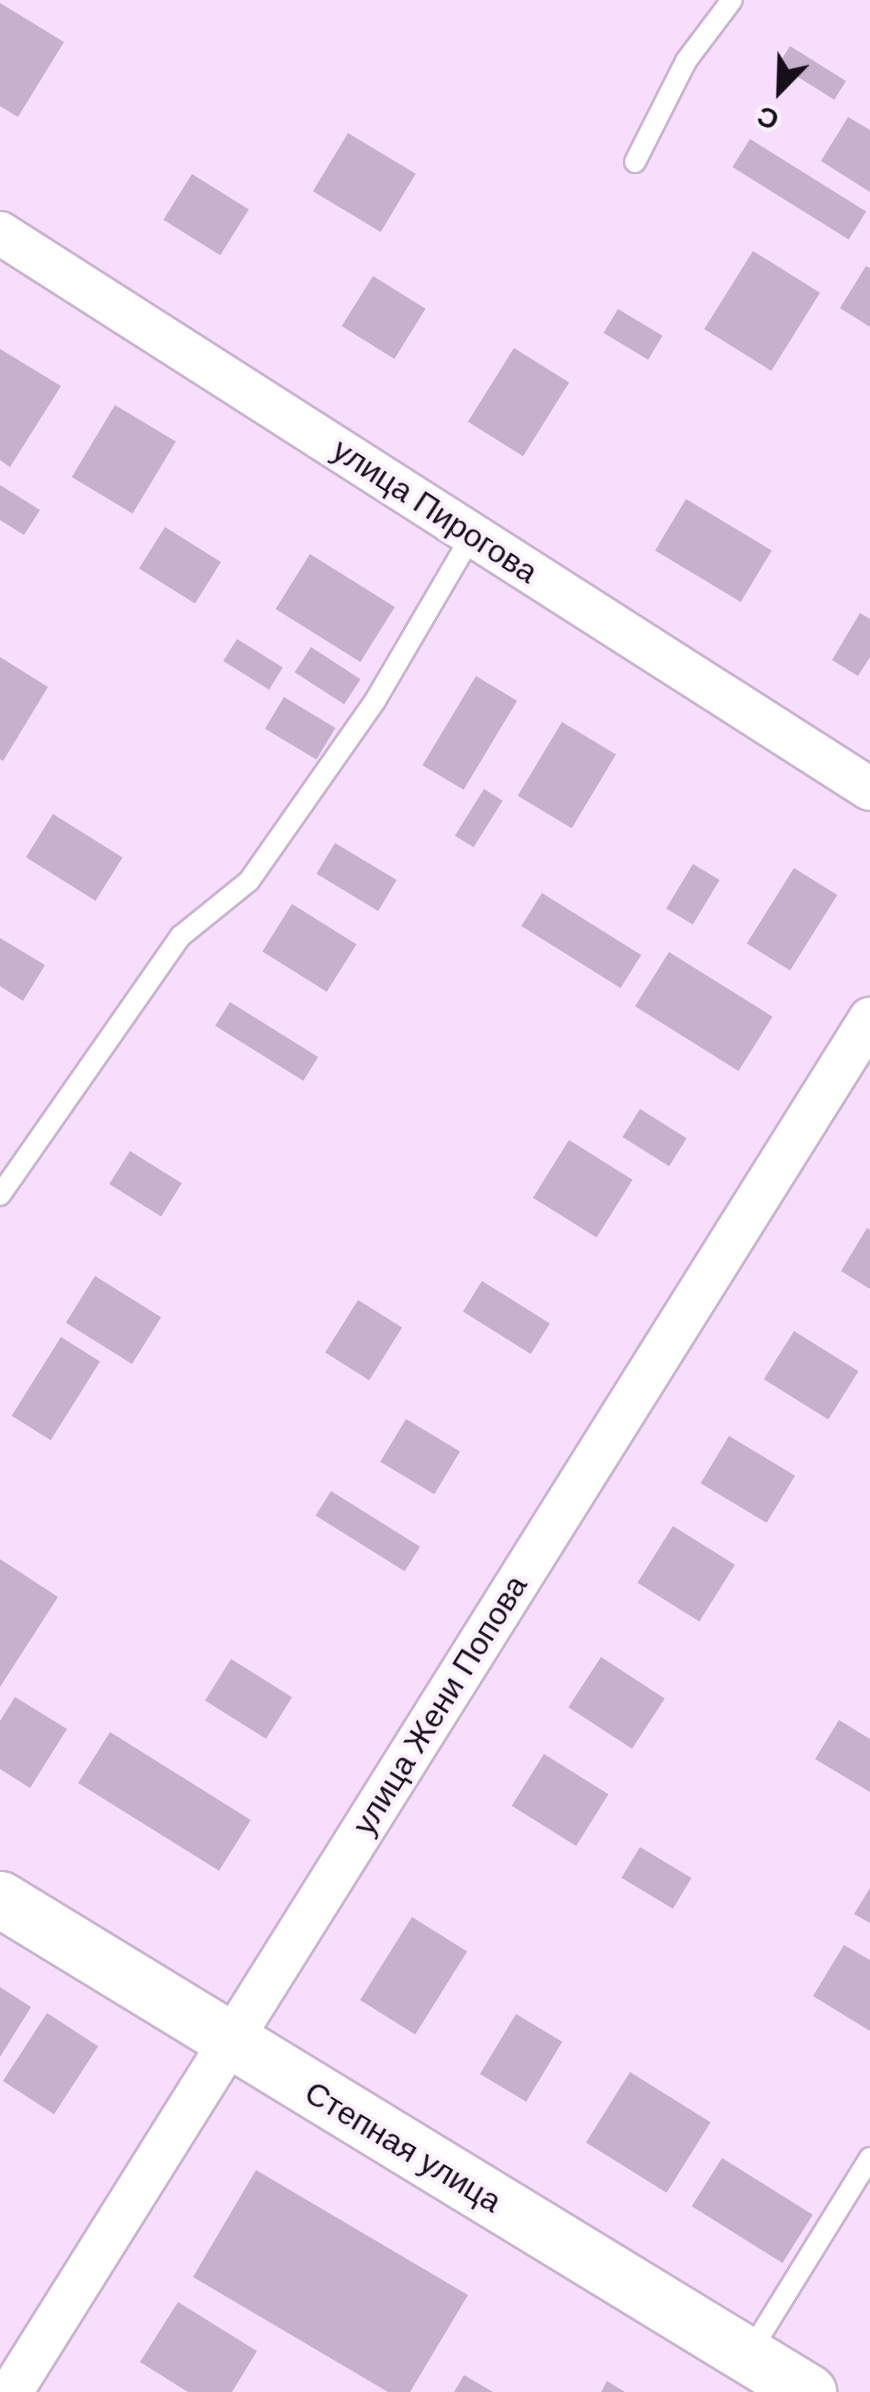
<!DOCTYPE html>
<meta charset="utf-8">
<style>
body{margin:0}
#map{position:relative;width:870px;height:2392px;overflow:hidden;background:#f6defc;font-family:Arial,sans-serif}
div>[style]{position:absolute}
.building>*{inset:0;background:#c6b0cc;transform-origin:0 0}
.roads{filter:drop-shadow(2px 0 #c9b3cf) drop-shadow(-2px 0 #c9b3cf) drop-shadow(0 2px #c9b3cf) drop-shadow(0 -2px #c9b3cf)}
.lane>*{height:20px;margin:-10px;padding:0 10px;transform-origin:10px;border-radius:10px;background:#fff}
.street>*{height:42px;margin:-21px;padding:0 21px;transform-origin:21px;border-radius:21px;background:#fff}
.secondary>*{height:55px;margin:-27.5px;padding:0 27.5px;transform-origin:27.5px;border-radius:27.5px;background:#fff}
span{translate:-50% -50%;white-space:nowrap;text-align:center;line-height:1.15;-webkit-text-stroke:8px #fbf1fd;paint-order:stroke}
.street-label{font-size:32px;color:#160e18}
.north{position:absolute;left:730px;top:40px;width:100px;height:100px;-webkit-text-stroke:8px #fbf1fd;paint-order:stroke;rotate:203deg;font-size:28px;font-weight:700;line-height:40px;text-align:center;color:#160e18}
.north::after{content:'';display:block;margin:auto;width:35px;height:45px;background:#160e18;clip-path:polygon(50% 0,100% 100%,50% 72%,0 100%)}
</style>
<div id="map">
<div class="building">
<i style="clip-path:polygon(0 3px,64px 42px,18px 117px,0 106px)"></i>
<i style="left:790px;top:46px;width:66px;height:22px;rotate:32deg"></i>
<i style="clip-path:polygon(848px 117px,870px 130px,870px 192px,821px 161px)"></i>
<i style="left:348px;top:133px;width:79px;height:68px;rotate:31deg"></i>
<i style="left:750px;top:139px;width:137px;height:33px;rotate:32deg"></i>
<i style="left:192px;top:174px;width:67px;height:54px;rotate:32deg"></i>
<i style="left:753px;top:251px;width:79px;height:92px;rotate:32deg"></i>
<i style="clip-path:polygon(866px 266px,870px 268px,870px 327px,840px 308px)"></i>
<i style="left:373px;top:276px;width:62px;height:59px;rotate:32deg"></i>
<i style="left:618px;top:309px;width:52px;height:28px;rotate:31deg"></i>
<i style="left:514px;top:348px;width:65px;height:87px;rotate:32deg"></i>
<i style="clip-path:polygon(0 349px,61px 386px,10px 467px,0 460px)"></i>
<i style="left:115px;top:405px;width:71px;height:84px;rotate:31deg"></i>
<i style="clip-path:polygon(0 485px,40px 510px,24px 535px,0 520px)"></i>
<i style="left:686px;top:499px;width:100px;height:60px;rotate:31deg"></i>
<i style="left:165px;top:527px;width:66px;height:49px;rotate:32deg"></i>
<i style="left:310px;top:554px;width:100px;height:65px;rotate:32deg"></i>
<i style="clip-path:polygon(860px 613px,870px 619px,870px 657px,858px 676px,832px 660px)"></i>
<i style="left:237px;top:639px;width:54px;height:26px;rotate:32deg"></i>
<i style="left:311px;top:647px;width:59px;height:30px;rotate:33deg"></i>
<i style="clip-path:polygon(0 657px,48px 687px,3px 761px,0 759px)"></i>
<i style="left:476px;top:676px;width:48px;height:104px;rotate:31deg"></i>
<i style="left:284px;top:697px;width:60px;height:37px;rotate:31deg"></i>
<i style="left:562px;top:722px;width:63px;height:86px;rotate:31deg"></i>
<i style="left:484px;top:789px;width:22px;height:55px;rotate:32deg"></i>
<i style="left:53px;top:814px;width:82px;height:51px;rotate:32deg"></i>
<i style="left:335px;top:843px;width:72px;height:36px;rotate:31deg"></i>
<i style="left:693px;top:864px;width:31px;height:52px;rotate:31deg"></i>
<i style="left:794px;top:868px;width:51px;height:89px;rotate:32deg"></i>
<i style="left:542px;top:893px;width:117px;height:39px;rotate:32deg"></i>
<i style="left:292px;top:904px;width:76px;height:56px;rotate:32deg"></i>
<i style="clip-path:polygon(0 938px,45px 965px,23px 1001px,0 986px)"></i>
<i style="left:669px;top:952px;width:122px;height:64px;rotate:32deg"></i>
<i style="left:230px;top:1002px;width:104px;height:28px;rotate:32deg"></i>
<i style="left:640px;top:1109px;width:55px;height:33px;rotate:32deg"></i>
<i style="left:569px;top:1140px;width:75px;height:68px;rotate:32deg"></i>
<i style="left:130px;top:1151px;width:61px;height:39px;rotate:32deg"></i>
<i style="clip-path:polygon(867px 1228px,870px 1230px,870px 1289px,841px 1271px)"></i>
<i style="left:95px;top:1276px;width:78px;height:55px;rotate:32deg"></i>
<i style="left:482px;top:1281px;width:80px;height:36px;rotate:32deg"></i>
<i style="left:358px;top:1300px;width:52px;height:62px;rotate:32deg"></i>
<i style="left:794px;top:1331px;width:76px;height:57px;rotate:32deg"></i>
<i style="left:61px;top:1337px;width:46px;height:93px;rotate:32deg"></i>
<i style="left:406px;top:1419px;width:63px;height:50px;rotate:31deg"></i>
<i style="left:729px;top:1436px;width:77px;height:55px;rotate:31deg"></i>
<i style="left:331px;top:1491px;width:105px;height:29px;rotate:32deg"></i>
<i style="left:673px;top:1526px;width:73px;height:67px;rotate:32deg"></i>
<i style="clip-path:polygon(0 1559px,58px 1597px,0 1687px)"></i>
<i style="left:601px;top:1657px;width:76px;height:60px;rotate:33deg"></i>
<i style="left:231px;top:1659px;width:72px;height:49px;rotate:32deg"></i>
<i style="clip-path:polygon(15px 1697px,67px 1729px,30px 1788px,0 1769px,0 1721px)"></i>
<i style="clip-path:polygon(839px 1720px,870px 1739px,870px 1792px,815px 1759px)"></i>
<i style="left:110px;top:1732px;width:166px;height:60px;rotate:32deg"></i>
<i style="left:544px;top:1754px;width:76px;height:61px;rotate:32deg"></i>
<i style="left:640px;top:1847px;width:60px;height:36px;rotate:31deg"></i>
<i style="clip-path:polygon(870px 1888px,870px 1923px,854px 1914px)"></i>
<i style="left:412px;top:1917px;width:65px;height:98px;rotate:32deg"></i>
<i style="clip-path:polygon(844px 1945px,870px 1960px,870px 2031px,813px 1996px)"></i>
<i style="clip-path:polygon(0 1987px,31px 2007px,0 2057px)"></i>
<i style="left:47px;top:2013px;width:61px;height:81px;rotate:33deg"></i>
<i style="left:516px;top:2014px;width:54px;height:70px;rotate:31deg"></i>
<i style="left:630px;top:2072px;width:95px;height:83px;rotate:32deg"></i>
<i style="left:722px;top:2158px;width:107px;height:57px;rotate:32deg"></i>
<i style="clip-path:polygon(256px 2170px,468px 2295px,410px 2392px,388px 2392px,193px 2277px)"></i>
<i style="clip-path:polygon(178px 2302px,257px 2351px,232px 2392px,188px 2392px,140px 2362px)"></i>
<i style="clip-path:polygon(464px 2375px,493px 2392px,454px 2392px)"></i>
<i style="clip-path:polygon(607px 2381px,625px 2392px,601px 2392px)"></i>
</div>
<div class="roads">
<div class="lane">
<i style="left:635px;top:162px;width:113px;rotate:-63.2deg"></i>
<i style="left:686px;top:61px;width:76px;rotate:-53deg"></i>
<i style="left:0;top:1195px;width:316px;rotate:-55.1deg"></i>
<i style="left:181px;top:936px;width:87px;rotate:-39deg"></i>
<i style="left:249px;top:881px;width:220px;rotate:-55deg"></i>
<i style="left:375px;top:701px;width:192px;rotate:-59.7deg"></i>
<i style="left:750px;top:2352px;width:228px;rotate:-58.3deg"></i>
</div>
<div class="street">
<i style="left:0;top:233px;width:1032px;rotate:32.58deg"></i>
<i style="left:11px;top:2392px;width:1620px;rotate:-57.97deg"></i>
</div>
<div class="secondary">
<i style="left:0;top:1899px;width:947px;rotate:31.39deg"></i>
</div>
</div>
<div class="street-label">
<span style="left:435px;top:511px;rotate:33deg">улица Пирогова</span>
<span style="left:440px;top:1705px;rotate:-58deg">улица Жени Попова</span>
<span style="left:403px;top:2147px;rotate:31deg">Степная улица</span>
</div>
<div class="north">С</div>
</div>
